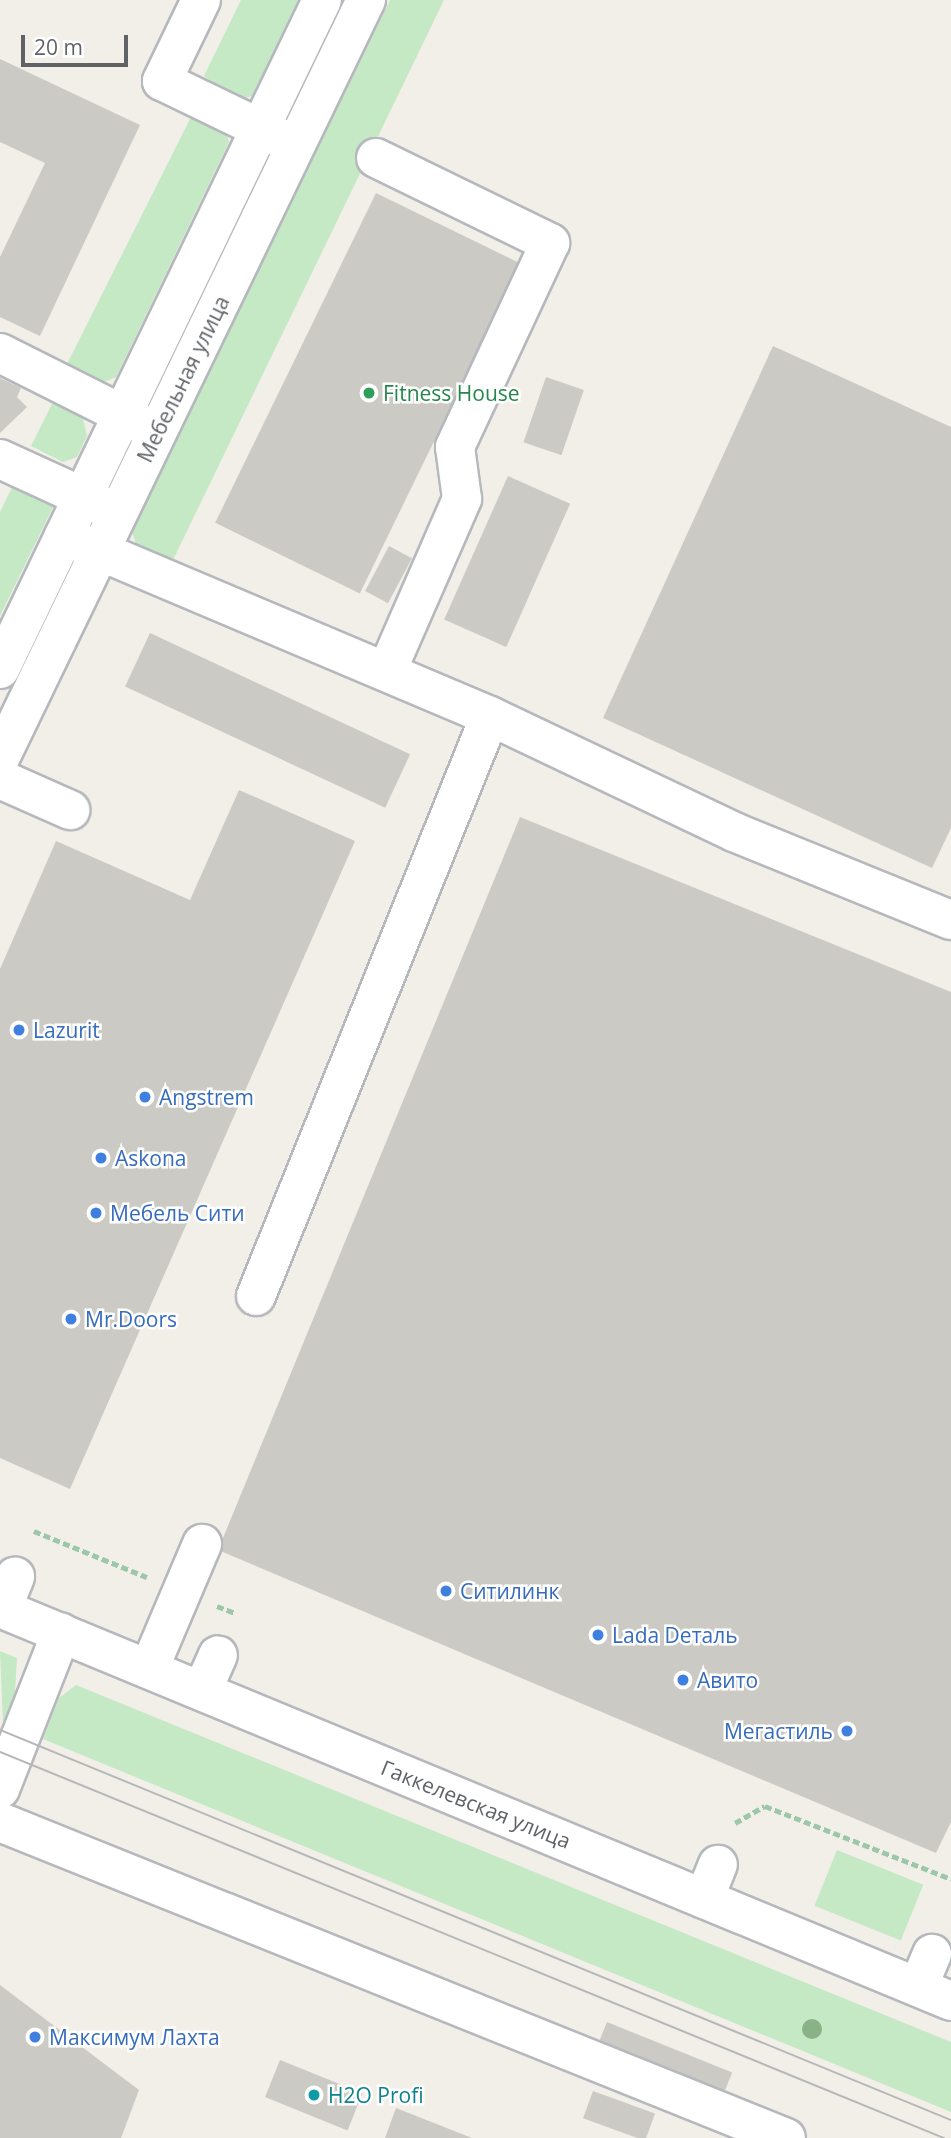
<!DOCTYPE html>
<meta charset="utf-8">
<style>
body{margin:0}
#map{position:relative;width:951px;height:2138px;overflow:hidden;background:#f1efe8;font-family:"Open Sans",sans-serif}
div>[style]{position:absolute}
.green>*{inset:0;background:#c5e8c5;transform-origin:0 0}
.building>*{inset:0;background:#cccac5;transform-origin:0 0}
.path>*{height:4.5px;margin-top:-2.25px;transform-origin:0;background:repeating-linear-gradient(90deg,#9cc7a9 0 7px,transparent 0 10.5px)}
.roads{filter:drop-shadow(2px 0 #b5b8bc) drop-shadow(-2px 0 #b5b8bc) drop-shadow(0 2px #b5b8bc) drop-shadow(0 -2px #b5b8bc)}
.minor>*{height:38px;margin:-19px;padding:0 19px;transform-origin:19px;border-radius:19px;background:#fff}
.tram>*{height:2px;margin:-1px;padding:0 1px;transform-origin:1px;border-radius:1px;background:#b6b7b8}
.trees>*{width:20px;height:20px;margin:-10px;border-radius:50%;background:#89b387}
.dots>*{width:19px;height:19px;translate:-50% -50%;box-sizing:border-box;border:4px solid #fff;border-radius:50%}
span{translate:-50% -50%;white-space:nowrap;text-align:center;line-height:1.15;-webkit-text-stroke:5px #fff;paint-order:stroke}
.street-label{font-size:21px;color:#5f6368}
.leisure-label{font-size:21px;color:#27864d}
.left{translate:0 -50%;text-align:left}
.shop-label{font-size:21px;color:#366cbe}
.right{translate:-100% -50%;text-align:right}
.culture-label{font-size:21px;color:#0d838f}
.scale{position:absolute;left:21px;top:35px;width:107px;height:32px;box-sizing:border-box;border:4px solid #5f6368;border-top:0;padding-left:9px;font-size:21px;line-height:24px;white-space:nowrap;color:#5f6368;-webkit-text-stroke:5px #fff;paint-order:stroke}
</style>
<div id="map">
<div class="green">
<i style="clip-path:polygon(241px 0,298px 0,252px 96px,239px 100px,204px 76px)"></i>
<i style="clip-path:polygon(390px 0,444px 0,172px 562px,137px 546px,132px 532px)"></i>
<i style="clip-path:polygon(193px 113px,225px 130px,229px 142px,116px 377px,95px 386px,64px 370px)"></i>
<i style="clip-path:polygon(54px 400px,82px 414px,87px 436px,77px 457px,63px 462px,31px 446px)"></i>
<i style="clip-path:polygon(18px 475px,50px 491px,54px 505px,0 616px,0 512px)"></i>
<i style="clip-path:polygon(0 1651px,17px 1658px,15px 1692px,3px 1723px)"></i>
<i style="clip-path:polygon(76px 1685px,951px 2042px,951px 2112px,43px 1739px,59px 1698px)"></i>
<i style="left:837px;top:1850px;width:93px;height:60px;rotate:22deg"></i>
</div>
<div class="building">
<i style="clip-path:polygon(0 59px,140px 125px,40px 336px,0 317px,0 257px,45px 163px,0 142px)"></i>
<i style="left:376px;top:193px;width:161px;height:367px;rotate:26deg"></i>
<i style="clip-path:polygon(773px 346px,951px 427px,951px 828px,932px 868px,603px 718px)"></i>
<i style="left:546px;top:377px;width:40px;height:69px;rotate:19deg"></i>
<i style="clip-path:polygon(0 378px,21px 388px,17px 397px,27px 407px,0 433px)"></i>
<i style="left:508px;top:476px;width:68px;height:157px;rotate:24deg"></i>
<i style="left:389px;top:546px;width:26px;height:51px;rotate:28deg"></i>
<i style="left:150px;top:633px;width:287px;height:59px;rotate:25deg"></i>
<i style="clip-path:polygon(239px 790px,355px 841px,70px 1489px,0 1458px,0 969px,56px 841px,190px 900px)"></i>
<i style="clip-path:polygon(520px 817px,951px 992px,951px 1822px,936px 1853px,218px 1550px)"></i>
<i style="clip-path:polygon(0 1985px,139px 2090px,121px 2138px,0 2138px)"></i>
<i style="left:607px;top:2022px;width:135px;height:28px;rotate:22deg"></i>
<i style="left:280px;top:2060px;width:89px;height:40px;rotate:22deg"></i>
<i style="left:593px;top:2091px;width:66px;height:29px;rotate:20deg"></i>
<i style="clip-path:polygon(396px 2108px,472px 2138px,385px 2138px)"></i>
</div>
<div class="path">
<i style="left:34px;top:1531px;width:122px;rotate:22.2deg"></i>
<i style="left:217px;top:1606px;width:19px;rotate:21deg"></i>
<i style="left:735px;top:1823px;width:34px;rotate:-30deg"></i>
<i style="left:765px;top:1806px;width:200px;rotate:21.4deg"></i>
</div>
<div class="roads">
<div class="minor">
<i style="left:201px;top:0;width:90px;rotate:115.7deg"></i>
<i style="left:162px;top:81px;width:136px;rotate:25.8deg"></i>
<i style="left:376px;top:158px;width:194px;rotate:26deg"></i>
<i style="left:550px;top:243px;width:225px;rotate:115deg"></i>
<i style="left:455px;top:447px;width:52px;rotate:82.3deg"></i>
<i style="left:462px;top:499px;width:188px;rotate:113.6deg"></i>
<i style="left:0;top:353px;width:162px;rotate:26.7deg"></i>
<i style="left:0;top:459px;width:118px;rotate:24.6deg"></i>
<i style="left:64px;top:536px;width:462px;rotate:22.9deg"></i>
<i style="left:490px;top:716px;width:270px;rotate:25.4deg"></i>
<i style="left:734px;top:832px;width:234px;rotate:22.1deg"></i>
<i style="left:0;top:669px;width:742px;rotate:-64.3deg"></i>
<i style="left:0;top:758px;width:842px;rotate:-64.23deg"></i>
<i style="left:0;top:779px;width:77px;rotate:23.9deg"></i>
<i style="left:256px;top:1296px;width:625px;rotate:-68.03deg"></i>
<i style="left:0;top:1608px;width:1029px;rotate:22.45deg"></i>
<i style="left:2px;top:1609px;width:35px;rotate:-68deg"></i>
<i style="left:149px;top:1669px;width:136px;rotate:-67deg"></i>
<i style="left:202px;top:1691px;width:39px;rotate:-66deg"></i>
<i style="left:0;top:1789px;width:168px;rotate:-68.6deg"></i>
<i style="left:0;top:1822px;width:847px;rotate:21.9deg"></i>
<i style="left:704px;top:1899px;width:37px;rotate:-68deg"></i>
<i style="left:918px;top:1987px;width:36px;rotate:-67deg"></i>
</div>
</div>
<div class="tram">
<i style="left:0;top:1730px;width:1028px;rotate:22.3deg"></i>
<i style="left:0;top:1752px;width:1020px;rotate:22.24deg"></i>
</div>
<div class="trees">
<i style="left:812px;top:2029px"></i>
</div>
<div class="dots">
<i style="left:369px;top:393px;background:#2e9e5b"></i>
<i style="left:19px;top:1030px;background:#3f7fe0"></i>
<i style="left:145px;top:1097px;background:#3f7fe0"></i>
<i style="left:101px;top:1158px;background:#3f7fe0"></i>
<i style="left:96px;top:1213px;background:#3f7fe0"></i>
<i style="left:71px;top:1319px;background:#3f7fe0"></i>
<i style="left:446px;top:1591px;background:#3f7fe0"></i>
<i style="left:598px;top:1635px;background:#3f7fe0"></i>
<i style="left:683px;top:1680px;background:#3f7fe0"></i>
<i style="left:847px;top:1731px;background:#3f7fe0"></i>
<i style="left:35px;top:2037px;background:#3f7fe0"></i>
<i style="left:314px;top:2095px;background:#0f9aa8"></i>
</div>
<div class="street-label">
<span style="left:183px;top:379px;rotate:-64deg">Мебельная улица</span>
<span style="left:476px;top:1804px;rotate:22deg">Гаккелевская улица</span>
</div>
<div class="leisure-label">
<span class="left" style="left:383px;top:393px">Fitness House</span>
</div>
<div class="shop-label">
<span class="left" style="left:33px;top:1030px">Lazurit</span>
<span class="left" style="left:159px;top:1097px">Angstrem</span>
<span class="left" style="left:115px;top:1158px">Askona</span>
<span class="left" style="left:110px;top:1213px">Мебель Сити</span>
<span class="left" style="left:85px;top:1319px">Mr.Doors</span>
<span class="left" style="left:460px;top:1591px">Ситилинк</span>
<span class="left" style="left:612px;top:1635px">Lada Dеталь</span>
<span class="left" style="left:697px;top:1680px">Авито</span>
<span class="right" style="left:833px;top:1731px">Мегастиль</span>
<span class="left" style="left:49px;top:2037px">Максимум Лахта</span>
</div>
<div class="culture-label">
<span class="left" style="left:328px;top:2095px">H2O Profi</span>
</div>
<div class="scale">20 m</div>
</div>
